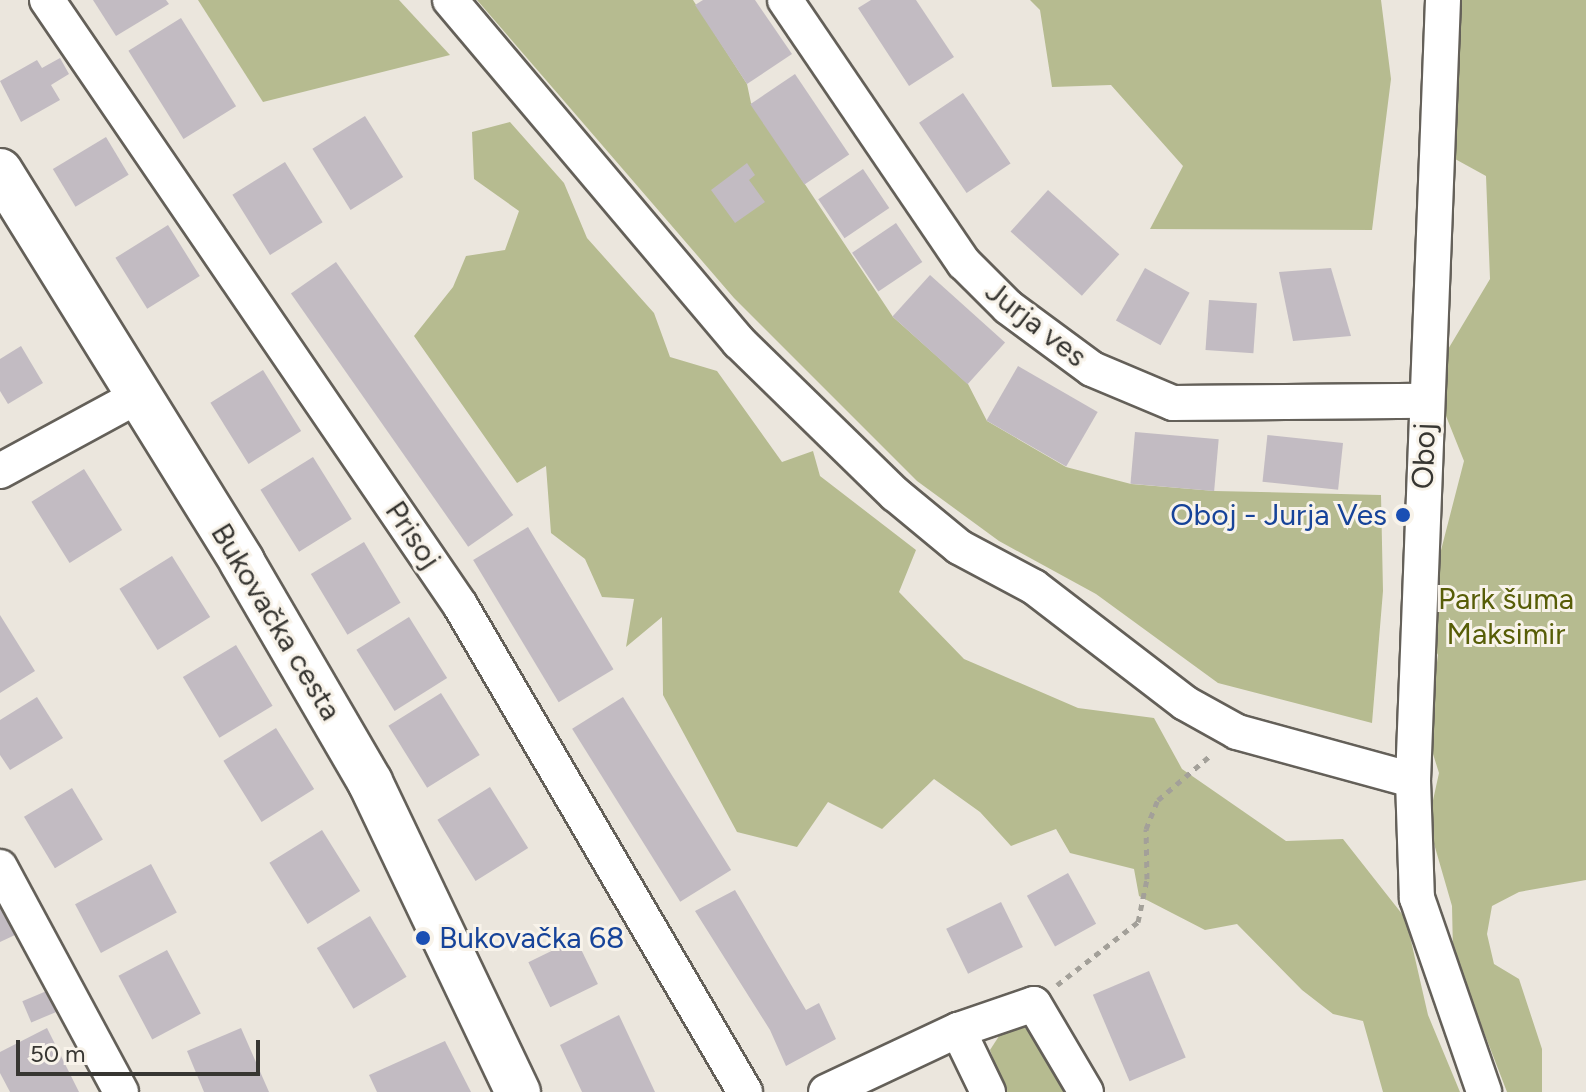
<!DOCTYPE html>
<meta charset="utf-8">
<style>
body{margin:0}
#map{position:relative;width:1586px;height:1092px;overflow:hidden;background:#ebe6dd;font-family:Figtree,sans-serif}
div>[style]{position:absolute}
.green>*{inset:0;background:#b6bb90}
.building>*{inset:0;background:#c2bbc2;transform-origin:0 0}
.path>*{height:5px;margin-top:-2.5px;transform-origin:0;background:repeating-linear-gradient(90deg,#a3a099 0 6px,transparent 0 12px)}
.roads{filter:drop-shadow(2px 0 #646059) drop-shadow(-2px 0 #646059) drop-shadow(0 2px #646059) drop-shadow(0 -2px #646059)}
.minor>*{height:34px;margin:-17px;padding:0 17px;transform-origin:17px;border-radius:17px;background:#fff}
.major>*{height:44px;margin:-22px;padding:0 22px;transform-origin:22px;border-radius:22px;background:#fff}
.dots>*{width:22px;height:22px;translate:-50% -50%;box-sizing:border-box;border:4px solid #f8f3ea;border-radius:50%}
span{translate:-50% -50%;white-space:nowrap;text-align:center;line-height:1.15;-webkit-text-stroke:6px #f8f3ea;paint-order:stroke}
.street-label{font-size:30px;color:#373632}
.transit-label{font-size:30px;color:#164399}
.right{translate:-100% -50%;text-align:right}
.left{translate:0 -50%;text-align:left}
.park-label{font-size:30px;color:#575d07}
.scale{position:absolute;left:16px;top:1040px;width:244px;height:36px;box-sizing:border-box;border:4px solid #373632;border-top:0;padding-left:10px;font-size:24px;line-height:28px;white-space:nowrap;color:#373632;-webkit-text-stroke:6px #f8f3ea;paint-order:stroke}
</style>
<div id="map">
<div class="green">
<i style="clip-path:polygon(198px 0,399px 0,450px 55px,263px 102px)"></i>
<i style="clip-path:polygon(477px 0,693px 0,747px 84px,751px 103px,893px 317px,968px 384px,987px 421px,1066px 467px,1131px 484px,1215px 491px,1381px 495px,1383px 591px,1372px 723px,1218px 683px,1096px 594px,999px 541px,917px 481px,734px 298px)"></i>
<i style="clip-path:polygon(1030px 0,1381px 0,1391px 79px,1372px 230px,1150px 229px,1183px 166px,1111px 85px,1052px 87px,1040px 10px)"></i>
<i style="clip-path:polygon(1452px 0,1586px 0,1586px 880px,1519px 892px,1492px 906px,1487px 934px,1494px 964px,1519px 979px,1542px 1049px,1542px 1092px,1507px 1092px,1453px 952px,1452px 906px,1428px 823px,1439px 773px,1427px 735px,1438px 655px,1422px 624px,1464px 461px,1444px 411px,1447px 351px,1490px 279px,1486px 176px,1446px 154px)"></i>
<i style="clip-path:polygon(510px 122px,564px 183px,587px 238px,654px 313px,670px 357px,717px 371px,782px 462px,813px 451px,820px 476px,916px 550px,899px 592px,964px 659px,1078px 708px,1154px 718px,1182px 769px,1286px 841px,1343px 839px,1406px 919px,1428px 1015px,1460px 1092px,1383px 1092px,1363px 1021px,1333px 1014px,1302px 990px,1237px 924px,1205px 930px,1139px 896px,1134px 869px,1070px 853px,1056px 829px,1011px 846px,980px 812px,934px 779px,882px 829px,828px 802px,797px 847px,737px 832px,663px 695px,662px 617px,626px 647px,634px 599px,602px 597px,585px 559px,551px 533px,546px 466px,517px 483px,414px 336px,453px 287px,466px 256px,505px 250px,519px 211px,474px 179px,472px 132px)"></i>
<i style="clip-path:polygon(1016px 1026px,1037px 1031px,1069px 1092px,1006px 1092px,990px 1050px,1001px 1033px)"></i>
</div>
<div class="building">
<i style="clip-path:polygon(93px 0,166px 0,169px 4px,116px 36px)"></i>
<i style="clip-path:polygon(703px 0,755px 0,792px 54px,747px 84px,695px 5px)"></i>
<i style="clip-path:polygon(871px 0,916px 0,954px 57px,909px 86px,858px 8px)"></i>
<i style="left:181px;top:18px;width:104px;height:62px;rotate:58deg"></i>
<i style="clip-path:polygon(60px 58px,69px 74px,51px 85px,60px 100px,21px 122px,0 81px,37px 60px,42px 68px)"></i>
<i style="left:795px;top:74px;width:97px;height:54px;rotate:56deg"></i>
<i style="left:963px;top:93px;width:85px;height:53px;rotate:56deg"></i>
<i style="left:365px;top:116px;width:72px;height:62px;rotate:58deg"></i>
<i style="left:106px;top:137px;width:44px;height:62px;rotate:59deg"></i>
<i style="left:285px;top:162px;width:71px;height:62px;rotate:58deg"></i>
<i style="clip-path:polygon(747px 163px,755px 175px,749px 180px,765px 202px,735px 223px,711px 190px)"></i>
<i style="left:863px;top:169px;width:47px;height:54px;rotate:56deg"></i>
<i style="left:1048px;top:190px;width:96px;height:56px;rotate:42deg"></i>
<i style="left:896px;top:223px;width:47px;height:53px;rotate:56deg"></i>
<i style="left:168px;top:225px;width:60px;height:62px;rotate:58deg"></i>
<i style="left:336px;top:262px;width:309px;height:55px;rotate:55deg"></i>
<i style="left:1145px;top:268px;width:51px;height:60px;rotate:29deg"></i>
<i style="clip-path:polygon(1331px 268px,1351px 336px,1293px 341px,1279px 272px)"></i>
<i style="left:930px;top:275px;width:101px;height:56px;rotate:42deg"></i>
<i style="left:1209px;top:300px;width:48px;height:50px;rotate:4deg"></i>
<i style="clip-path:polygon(21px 346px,43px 383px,8px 404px,0 391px,0 359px)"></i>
<i style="left:1018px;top:366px;width:92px;height:63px;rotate:30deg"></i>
<i style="left:263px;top:370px;width:72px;height:62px;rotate:58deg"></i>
<i style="left:1135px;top:432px;width:84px;height:52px;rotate:5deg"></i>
<i style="left:1343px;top:443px;width:47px;height:76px;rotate:96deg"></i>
<i style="left:313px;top:457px;width:73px;height:62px;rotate:58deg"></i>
<i style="left:84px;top:469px;width:72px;height:62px;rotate:58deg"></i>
<i style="left:528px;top:527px;width:166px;height:64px;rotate:59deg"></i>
<i style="left:364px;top:542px;width:71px;height:62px;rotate:59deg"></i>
<i style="left:172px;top:556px;width:72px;height:62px;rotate:58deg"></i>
<i style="clip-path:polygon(0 615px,35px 671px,0 693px)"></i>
<i style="left:409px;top:617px;width:72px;height:62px;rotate:58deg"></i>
<i style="left:236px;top:645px;width:71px;height:62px;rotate:59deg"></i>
<i style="left:441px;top:693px;width:73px;height:62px;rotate:58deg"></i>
<i style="clip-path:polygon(37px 697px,63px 738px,10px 770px,0 755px,0 720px)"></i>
<i style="left:623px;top:697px;width:204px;height:60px;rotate:58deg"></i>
<i style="left:276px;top:728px;width:72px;height:62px;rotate:58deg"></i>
<i style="left:490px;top:787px;width:72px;height:62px;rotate:58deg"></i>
<i style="left:72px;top:788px;width:60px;height:56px;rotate:59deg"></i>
<i style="left:322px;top:830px;width:72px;height:62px;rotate:58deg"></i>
<i style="left:151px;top:864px;width:55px;height:86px;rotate:62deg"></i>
<i style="left:1068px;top:873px;width:58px;height:47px;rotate:61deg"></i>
<i style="clip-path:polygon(735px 890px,806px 1010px,819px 1003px,836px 1039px,786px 1066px,770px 1030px,695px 911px)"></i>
<i style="left:1001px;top:902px;width:50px;height:61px;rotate:64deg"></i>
<i style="clip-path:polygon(0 905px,15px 935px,0 942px)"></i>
<i style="left:370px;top:916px;width:71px;height:62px;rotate:59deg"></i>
<i style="left:576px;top:939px;width:50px;height:53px;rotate:64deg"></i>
<i style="left:167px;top:950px;width:72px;height:55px;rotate:62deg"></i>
<i style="left:1149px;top:971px;width:94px;height:61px;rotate:67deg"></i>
<i style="left:49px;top:990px;width:23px;height:29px;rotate:67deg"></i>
<i style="clip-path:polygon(619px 1015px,655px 1092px,582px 1092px,560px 1045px)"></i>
<i style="clip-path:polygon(47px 1028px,79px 1092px,10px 1092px,0 1073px,0 1052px)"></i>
<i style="clip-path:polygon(241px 1028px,269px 1092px,204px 1092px,187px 1051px)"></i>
<i style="clip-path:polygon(445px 1041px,471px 1092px,377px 1092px,369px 1075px)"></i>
</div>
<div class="path">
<i style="left:1057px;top:985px;width:103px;rotate:-37.9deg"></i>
<i style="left:1138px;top:922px;width:44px;rotate:-78.2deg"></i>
<i style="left:1147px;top:879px;width:50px;rotate:-91.1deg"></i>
<i style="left:1146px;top:829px;width:31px;rotate:-68deg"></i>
<i style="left:1158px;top:800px;width:71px;rotate:-40.4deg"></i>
</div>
<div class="roads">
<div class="minor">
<i style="left:47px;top:0;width:733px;rotate:55.68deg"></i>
<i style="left:460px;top:605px;width:564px;rotate:59.66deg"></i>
<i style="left:450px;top:0;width:448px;rotate:49.8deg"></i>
<i style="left:739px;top:342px;width:218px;rotate:44.3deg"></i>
<i style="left:895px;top:494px;width:83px;rotate:39.6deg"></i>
<i style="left:959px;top:547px;width:85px;rotate:28.1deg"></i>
<i style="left:1034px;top:587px;width:190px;rotate:37.5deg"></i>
<i style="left:1185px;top:703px;width:60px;rotate:29.1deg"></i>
<i style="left:1237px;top:732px;width:182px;rotate:15.3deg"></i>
<i style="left:785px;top:0;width:318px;rotate:55.8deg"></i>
<i style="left:964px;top:263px;width:62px;rotate:45deg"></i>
<i style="left:1008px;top:307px;width:104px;rotate:36.4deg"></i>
<i style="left:1092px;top:369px;width:88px;rotate:22.8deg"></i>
<i style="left:1173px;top:403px;width:253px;rotate:-0.5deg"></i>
<i style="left:1443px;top:0;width:781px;rotate:92.2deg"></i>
<i style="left:1413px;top:780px;width:118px;rotate:88.1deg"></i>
<i style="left:1417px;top:898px;width:205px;rotate:70.9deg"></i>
<i style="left:0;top:471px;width:157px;rotate:-28.5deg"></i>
<i style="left:0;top:867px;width:255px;rotate:61.7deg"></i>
<i style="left:958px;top:1030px;width:69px;rotate:64.2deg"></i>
<i style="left:826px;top:1092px;width:146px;rotate:-25.2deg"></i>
<i style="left:958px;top:1030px;width:80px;rotate:-18.9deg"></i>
<i style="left:1034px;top:1004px;width:102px;rotate:59.4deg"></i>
</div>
<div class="major">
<i style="left:0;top:171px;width:460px;rotate:58.2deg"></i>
<i style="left:242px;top:562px;width:255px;rotate:59.8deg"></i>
<i style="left:370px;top:782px;width:344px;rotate:64.5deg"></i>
</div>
</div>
<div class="dots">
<i style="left:1403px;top:515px;background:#1a4fb4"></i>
<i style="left:423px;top:938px;background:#1a4fb4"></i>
</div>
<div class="street-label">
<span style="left:1036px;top:324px;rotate:38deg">Jurja ves</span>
<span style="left:1424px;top:456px;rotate:-88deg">Oboj</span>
<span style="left:413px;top:535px;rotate:56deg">Prisoj</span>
<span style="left:276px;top:622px;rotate:59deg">Bukovačka cesta</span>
</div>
<div class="transit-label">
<span class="right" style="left:1387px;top:515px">Oboj - Jurja Ves</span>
<span class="left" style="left:439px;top:938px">Bukovačka 68</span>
</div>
<div class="park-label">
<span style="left:1506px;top:616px">Park šuma<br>Maksimir</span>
</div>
<div class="scale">50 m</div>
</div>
